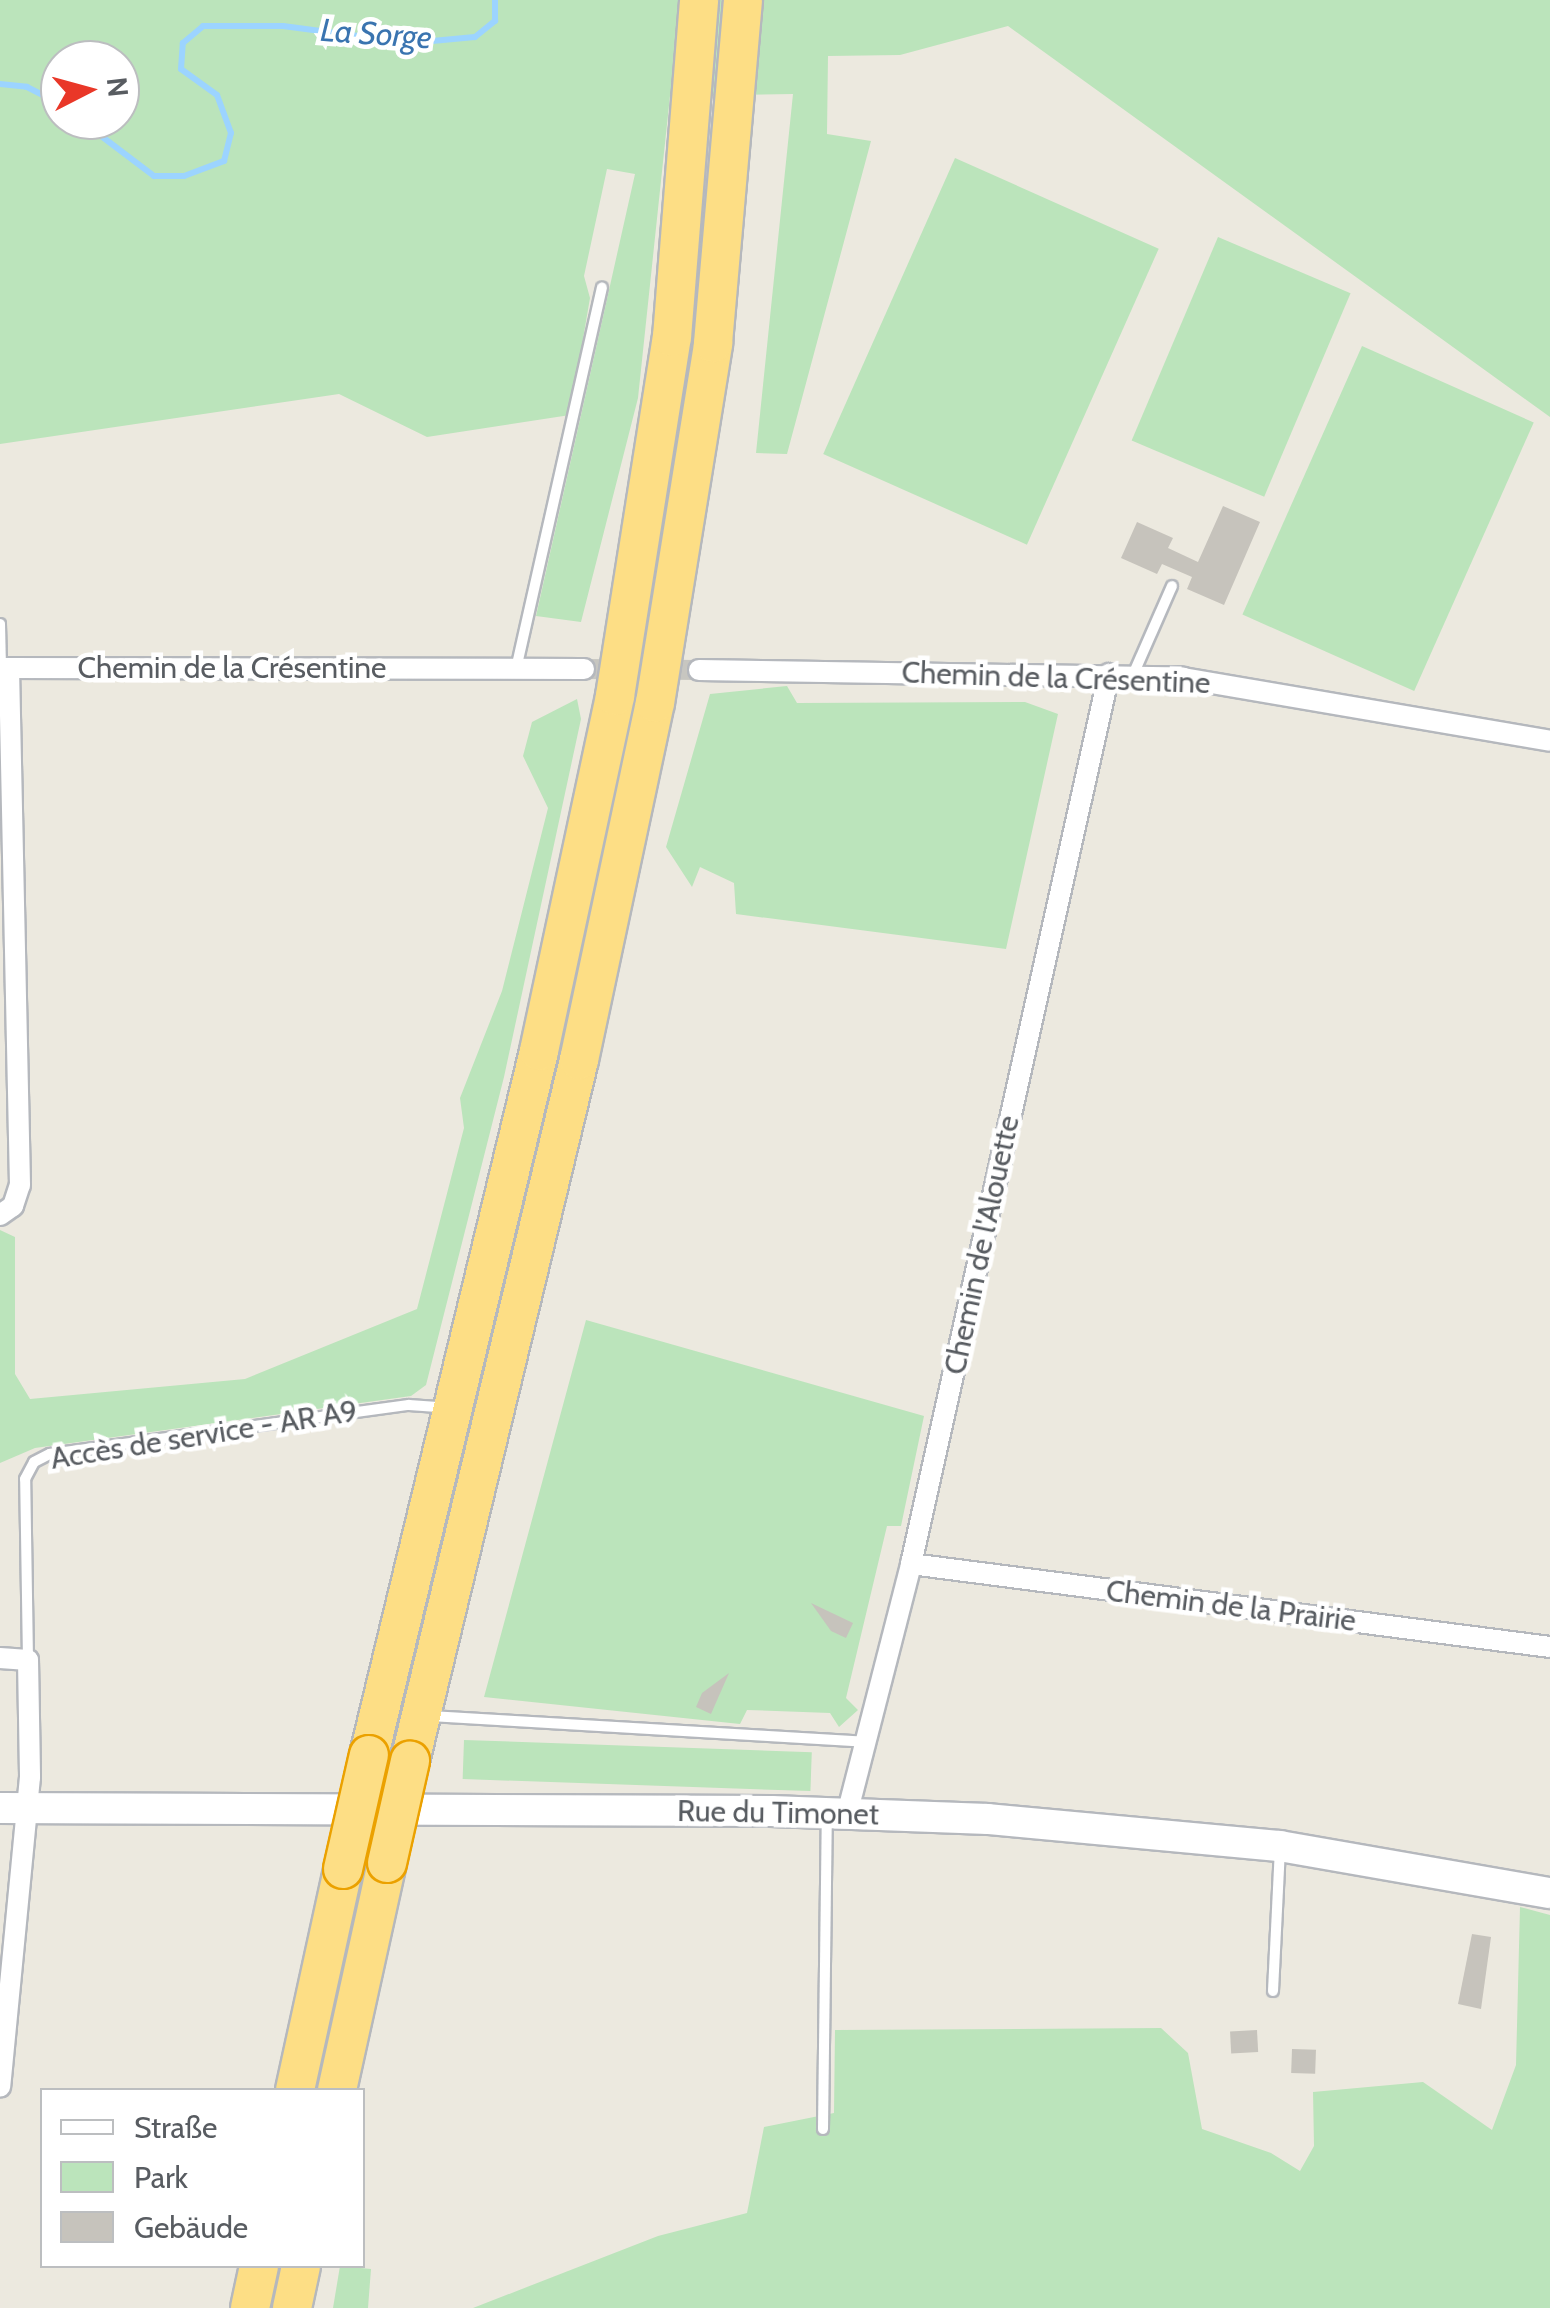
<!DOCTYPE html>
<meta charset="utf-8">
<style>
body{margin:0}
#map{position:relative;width:1550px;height:2308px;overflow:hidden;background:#ece9df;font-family:Cabin,sans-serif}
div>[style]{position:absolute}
.green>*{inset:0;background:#bbe4bb;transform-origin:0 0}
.stream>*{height:6px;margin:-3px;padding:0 3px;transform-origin:3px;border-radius:3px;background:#9cd4ff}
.building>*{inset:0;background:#c6c3bc;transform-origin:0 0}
.street-tunnel>*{height:20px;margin-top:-10px;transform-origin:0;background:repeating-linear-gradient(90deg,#c7c6c0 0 20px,transparent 0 30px)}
.roads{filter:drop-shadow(2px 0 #b5b8bd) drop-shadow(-2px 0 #b5b8bd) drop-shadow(0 2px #b5b8bd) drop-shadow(0 -2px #b5b8bd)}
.lane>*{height:10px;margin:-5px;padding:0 5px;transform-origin:5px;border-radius:5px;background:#fff}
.street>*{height:20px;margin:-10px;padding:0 10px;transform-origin:10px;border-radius:10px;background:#fff}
.secondary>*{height:30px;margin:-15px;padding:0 15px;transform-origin:15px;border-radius:15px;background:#fff}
.highway>*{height:38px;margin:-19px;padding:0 19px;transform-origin:19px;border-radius:19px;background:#fdde85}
.bridges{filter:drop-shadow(2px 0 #eba100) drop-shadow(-2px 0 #eba100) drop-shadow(0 2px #eba100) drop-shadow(0 -2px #eba100)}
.highway-bridge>*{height:38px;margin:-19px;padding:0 19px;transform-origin:19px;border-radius:19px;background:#fdde85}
span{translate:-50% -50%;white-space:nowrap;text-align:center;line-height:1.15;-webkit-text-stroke:9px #fff;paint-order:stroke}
.street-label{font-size:30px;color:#585c61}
.water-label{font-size:32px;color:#3a74b0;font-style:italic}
.legend{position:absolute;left:40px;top:2088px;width:325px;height:180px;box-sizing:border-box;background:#fff;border:2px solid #bcbec0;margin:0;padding:12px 18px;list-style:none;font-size:30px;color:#585c61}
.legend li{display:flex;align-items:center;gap:20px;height:50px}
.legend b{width:50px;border:2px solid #bcbec0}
.north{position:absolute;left:40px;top:40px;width:100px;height:100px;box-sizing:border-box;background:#fff;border:2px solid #bcbec0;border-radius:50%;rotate:84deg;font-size:28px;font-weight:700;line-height:40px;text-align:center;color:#585c61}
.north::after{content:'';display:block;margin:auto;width:35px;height:45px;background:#e93728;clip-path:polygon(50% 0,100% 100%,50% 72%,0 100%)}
</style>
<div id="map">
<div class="green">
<i style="clip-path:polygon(evenodd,0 0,1550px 0,1550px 417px,1008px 26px,900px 55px,828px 56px,827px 134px,871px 141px,787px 454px,756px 453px,793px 94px,670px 96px,638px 398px,581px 622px,536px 616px,635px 174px,607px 169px,584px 276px,590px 298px,570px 415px,427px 437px,339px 394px,0 444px,0 0,60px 60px,120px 60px,120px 120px,60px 120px,60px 60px)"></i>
<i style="left:955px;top:158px;width:223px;height:324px;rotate:24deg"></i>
<i style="left:1218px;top:237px;width:144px;height:221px;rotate:23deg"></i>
<i style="left:1362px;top:346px;width:188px;height:294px;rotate:24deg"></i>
<i style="clip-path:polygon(787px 686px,797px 703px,1025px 702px,1058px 714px,1006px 949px,736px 914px,734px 883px,700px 867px,692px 887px,666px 847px,710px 694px)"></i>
<i style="clip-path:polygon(577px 699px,581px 719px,504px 1077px,426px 1385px,411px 1396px,35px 1448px,0 1463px,0 1230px,15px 1237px,15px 1374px,30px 1399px,245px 1379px,417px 1309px,464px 1128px,460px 1098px,502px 991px,548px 808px,523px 756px,532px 722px)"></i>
<i style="clip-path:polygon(586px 1320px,924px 1416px,901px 1526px,887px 1526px,846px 1698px,858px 1710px,839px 1727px,830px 1713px,747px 1710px,740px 1724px,484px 1697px)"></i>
<i style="left:464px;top:1740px;width:348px;height:39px;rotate:2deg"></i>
<i style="clip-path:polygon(1520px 1907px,1550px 1915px,1550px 2308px,473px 2308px,658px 2236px,747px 2213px,764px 2127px,834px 2113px,835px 2030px,1161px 2028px,1188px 2053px,1202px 2129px,1271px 2153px,1300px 2171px,1314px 2146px,1313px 2092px,1423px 2082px,1492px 2130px,1516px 2065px)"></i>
<i style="clip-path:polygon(340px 2266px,371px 2269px,368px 2308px,333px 2308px)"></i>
</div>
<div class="stream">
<i style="left:0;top:84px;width:27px;rotate:6deg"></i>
<i style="left:27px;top:87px;width:37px;rotate:27deg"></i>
<i style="left:80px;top:120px;width:93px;rotate:37.1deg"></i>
<i style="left:154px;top:176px;width:30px"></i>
<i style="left:184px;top:176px;width:43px;rotate:-20.6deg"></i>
<i style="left:224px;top:161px;width:29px;rotate:-76deg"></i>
<i style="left:231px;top:133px;width:40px;rotate:-110.2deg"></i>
<i style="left:217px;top:95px;width:44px;rotate:-144.2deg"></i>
<i style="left:181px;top:69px;width:26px;rotate:-86deg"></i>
<i style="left:183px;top:43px;width:26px;rotate:-40deg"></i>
<i style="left:203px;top:26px;width:80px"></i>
<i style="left:283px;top:26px;width:129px;rotate:7.6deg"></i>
<i style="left:411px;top:43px;width:64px;rotate:-5.4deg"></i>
<i style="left:475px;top:37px;width:26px;rotate:-39deg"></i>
<i style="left:495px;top:21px;width:21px;rotate:-90deg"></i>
</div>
<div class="building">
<i style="clip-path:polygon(1223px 506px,1260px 522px,1224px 605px,1187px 589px,1192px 577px,1162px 564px,1157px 574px,1121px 558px,1137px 522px,1173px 538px,1168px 548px,1198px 562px)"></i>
<i style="clip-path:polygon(811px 1603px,853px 1623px,846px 1638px,831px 1631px)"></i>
<i style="clip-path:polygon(729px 1673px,711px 1714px,696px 1707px,702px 1693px)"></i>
<i style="clip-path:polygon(1472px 1934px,1491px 1937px,1481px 2009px,1458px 2004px)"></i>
<i style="left:1257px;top:2030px;width:22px;height:27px;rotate:87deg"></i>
<i style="left:1292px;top:2049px;width:24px;height:24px;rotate:2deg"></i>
</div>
<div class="street-tunnel">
<i style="left:584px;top:669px;width:115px;rotate:0.5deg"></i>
</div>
<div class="roads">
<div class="lane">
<i style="left:0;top:624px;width:44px;rotate:88.7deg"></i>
<i style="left:516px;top:669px;width:391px;rotate:-77.3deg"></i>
<i style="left:1133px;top:675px;width:97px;rotate:-66.3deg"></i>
<i style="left:28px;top:1660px;width:181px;rotate:-90.9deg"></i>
<i style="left:25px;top:1479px;width:19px;rotate:-62deg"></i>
<i style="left:34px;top:1462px;width:18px;rotate:-27deg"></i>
<i style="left:50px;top:1454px;width:362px;rotate:-7.8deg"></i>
<i style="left:409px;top:1405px;width:39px;rotate:4deg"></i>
<i style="left:431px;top:1716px;width:434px;rotate:3.4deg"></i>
<i style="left:1273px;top:1991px;width:144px;rotate:-87.2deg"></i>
<i style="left:823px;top:2129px;width:314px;rotate:-89.3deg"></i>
</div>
<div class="street">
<i style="left:0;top:668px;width:584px;rotate:0.1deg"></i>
<i style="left:699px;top:670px;width:484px;rotate:0.9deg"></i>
<i style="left:1183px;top:678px;width:372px;rotate:9.7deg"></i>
<i style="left:0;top:1215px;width:16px;rotate:-35deg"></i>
<i style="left:13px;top:1206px;width:22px;rotate:-72deg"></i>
<i style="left:20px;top:1185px;width:517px;rotate:-91.22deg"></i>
<i style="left:911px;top:1564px;width:644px;rotate:7.4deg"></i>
<i style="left:0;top:1658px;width:28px;rotate:4deg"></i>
<i style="left:28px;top:1660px;width:117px;rotate:89deg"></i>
<i style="left:30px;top:1777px;width:311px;rotate:95.5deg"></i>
<i style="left:847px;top:1814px;width:258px;rotate:-75.6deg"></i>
<i style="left:911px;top:1564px;width:912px;rotate:-77.46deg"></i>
</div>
<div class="secondary">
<i style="left:0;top:1808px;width:771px;rotate:0.22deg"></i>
<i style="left:771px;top:1811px;width:217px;rotate:2.1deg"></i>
<i style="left:988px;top:1819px;width:293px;rotate:5.3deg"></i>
<i style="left:1280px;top:1846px;width:274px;rotate:9.9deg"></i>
</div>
<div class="highway">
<i style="left:369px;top:1755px;width:724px;rotate:-76.42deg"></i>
<i style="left:539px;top:1051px;width:363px;rotate:-77.9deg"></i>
<i style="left:615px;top:696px;width:363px;rotate:-81deg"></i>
<i style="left:672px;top:337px;width:338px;rotate:-85.4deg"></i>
<i style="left:410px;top:1761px;width:721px;rotate:-76.45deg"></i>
<i style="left:579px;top:1060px;width:365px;rotate:-78deg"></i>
<i style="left:655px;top:703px;width:365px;rotate:-80.8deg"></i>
<i style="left:713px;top:343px;width:344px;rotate:-85deg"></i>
<i style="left:295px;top:2090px;width:226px;rotate:-77.7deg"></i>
<i style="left:337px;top:2090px;width:232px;rotate:-77.6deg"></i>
<i style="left:250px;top:2308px;width:43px;rotate:-77.9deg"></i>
<i style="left:292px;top:2308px;width:43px;rotate:-77.9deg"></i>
</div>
</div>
<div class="bridges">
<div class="highway-bridge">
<i style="left:387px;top:1863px;width:105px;rotate:-77.3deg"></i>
<i style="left:343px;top:1869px;width:117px;rotate:-77.2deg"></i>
</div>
</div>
<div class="street-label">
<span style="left:232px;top:668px">Chemin de la Crésentine</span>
<span style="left:1056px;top:678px;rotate:2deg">Chemin de la Crésentine</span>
<span style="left:982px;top:1245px;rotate:-78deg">Chemin de l'Alouette</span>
<span style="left:204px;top:1435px;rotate:-9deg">Accès de service - AR A9</span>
<span style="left:1231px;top:1606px;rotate:7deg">Chemin de la Prairie</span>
<span style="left:778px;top:1813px;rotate:1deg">Rue du Timonet</span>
</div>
<div class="water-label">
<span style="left:376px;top:34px;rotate:4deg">La Sorge</span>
</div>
<ul class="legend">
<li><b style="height:12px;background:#fff"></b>Straße</li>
<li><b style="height:28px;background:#bbe4bb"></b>Park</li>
<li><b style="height:28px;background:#c6c3bc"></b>Gebäude</li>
</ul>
<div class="north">N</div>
</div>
